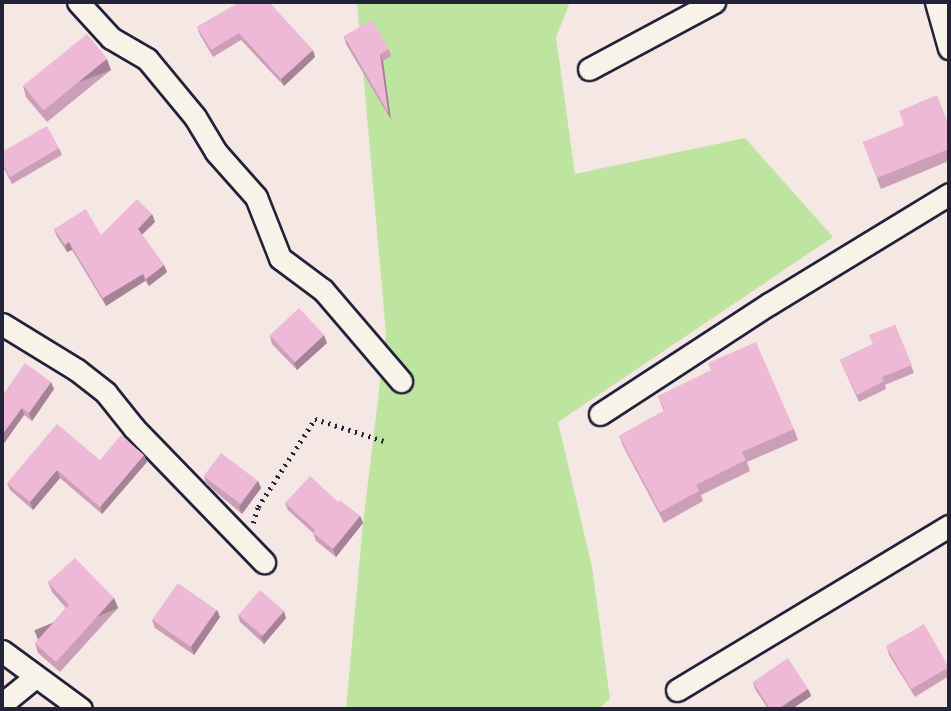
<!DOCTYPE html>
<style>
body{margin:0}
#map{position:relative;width:951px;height:711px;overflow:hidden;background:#f5e7e4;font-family:"Comic Neue",sans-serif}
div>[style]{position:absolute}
.green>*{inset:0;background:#bde5a0}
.path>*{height:4.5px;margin-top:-2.25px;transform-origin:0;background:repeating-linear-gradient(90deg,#22223b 0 2px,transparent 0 7px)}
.roads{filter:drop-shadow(2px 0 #22223b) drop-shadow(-2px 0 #22223b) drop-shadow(0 2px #22223b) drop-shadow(0 -2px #22223b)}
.minor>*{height:21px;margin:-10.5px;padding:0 10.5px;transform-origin:10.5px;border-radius:10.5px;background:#f7f3e8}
.wall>*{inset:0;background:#cc9fb8}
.shaded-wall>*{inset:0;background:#a68296;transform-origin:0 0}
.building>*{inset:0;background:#edb9d6;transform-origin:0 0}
span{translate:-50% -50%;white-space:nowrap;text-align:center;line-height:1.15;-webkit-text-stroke:5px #f7f3e8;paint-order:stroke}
.frame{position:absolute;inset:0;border:4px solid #22223b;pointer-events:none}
</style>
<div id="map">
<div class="green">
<i style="clip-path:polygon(357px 2px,570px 2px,556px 37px,575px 174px,745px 138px,833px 237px,558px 422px,592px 567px,610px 699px,598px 709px,346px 709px,363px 523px,386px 334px)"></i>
</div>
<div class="path">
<i style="left:253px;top:523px;width:17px;rotate:-73deg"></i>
<i style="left:258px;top:507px;width:105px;rotate:-57.1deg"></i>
<i style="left:315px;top:419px;width:72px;rotate:17.7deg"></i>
</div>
<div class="roads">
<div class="minor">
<i style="left:78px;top:2px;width:49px;rotate:47.5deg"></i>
<i style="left:111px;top:38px;width:42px;rotate:30.3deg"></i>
<i style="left:147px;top:59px;width:75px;rotate:50.4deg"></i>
<i style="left:195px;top:117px;width:41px;rotate:59deg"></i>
<i style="left:216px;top:152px;width:60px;rotate:48.4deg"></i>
<i style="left:256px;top:197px;width:66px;rotate:68.5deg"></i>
<i style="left:280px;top:258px;width:54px;rotate:36.7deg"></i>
<i style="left:323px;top:290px;width:120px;rotate:49.4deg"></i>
<i style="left:936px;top:2px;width:48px;rotate:74.2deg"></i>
<i style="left:589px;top:69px;width:142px;rotate:-28.2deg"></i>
<i style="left:2px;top:324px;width:88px;rotate:31.5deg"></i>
<i style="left:77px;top:370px;width:37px;rotate:38deg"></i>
<i style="left:106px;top:393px;width:45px;rotate:51.3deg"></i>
<i style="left:134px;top:428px;width:187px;rotate:45.9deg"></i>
<i style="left:600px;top:414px;width:202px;rotate:-33.1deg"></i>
<i style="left:769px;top:304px;width:211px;rotate:-31.4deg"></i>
<i style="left:2px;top:651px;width:98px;rotate:36.3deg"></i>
<i style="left:677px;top:690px;width:318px;rotate:-31.1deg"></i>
<i style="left:2px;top:704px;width:41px;rotate:-39.1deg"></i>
</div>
</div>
<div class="wall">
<i style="clip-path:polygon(236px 2px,269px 2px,315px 57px,284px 86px,241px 40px,213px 57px,200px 35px,197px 27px,237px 4px)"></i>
<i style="clip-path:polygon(344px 36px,389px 49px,391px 56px,383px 61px,391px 120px,346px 44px)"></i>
<i style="clip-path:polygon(111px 70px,47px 122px,26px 97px,23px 86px)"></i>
<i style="clip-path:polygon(949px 126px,949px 161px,881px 189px,863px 142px)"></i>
<i style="clip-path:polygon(59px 148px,62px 155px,12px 184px,2px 165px,2px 152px)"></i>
<i style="clip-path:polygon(152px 214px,155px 222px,142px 235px,164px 265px,167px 272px,149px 286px,145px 281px,106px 306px,72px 250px,67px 252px,57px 237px,54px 229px,101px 235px)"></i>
<i style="clip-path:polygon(895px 325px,914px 373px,885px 385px,886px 389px,859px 402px,840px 360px,873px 344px)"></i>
<i style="clip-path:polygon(270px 336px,327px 343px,297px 370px,272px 344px)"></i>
<i style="clip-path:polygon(54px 389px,32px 421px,24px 415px,2px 446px,2px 396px)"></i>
<i style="clip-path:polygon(658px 396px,794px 429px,798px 440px,747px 462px,750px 471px,701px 495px,703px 501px,664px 523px,623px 446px,619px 436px,664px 411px)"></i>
<i style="clip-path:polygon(144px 455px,147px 462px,102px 514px,60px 478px,33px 510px,10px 490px,7px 483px,100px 460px)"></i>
<i style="clip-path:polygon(204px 476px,258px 481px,261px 488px,242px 514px,206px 484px)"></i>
<i style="clip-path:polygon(338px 502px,360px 516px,363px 523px,336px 557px,316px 541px,313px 533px,288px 510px,285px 503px)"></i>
<i style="clip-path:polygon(48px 582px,114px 598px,118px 608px,60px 672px,38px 653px,35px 643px,66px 608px,52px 592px)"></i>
<i style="clip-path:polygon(217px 610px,220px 617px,194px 655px,155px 628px,152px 620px)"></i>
<i style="clip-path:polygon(238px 615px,286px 618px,264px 644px,240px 622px)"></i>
<i style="clip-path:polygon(887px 647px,949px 666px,949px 676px,915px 697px,889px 655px)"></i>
<i style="clip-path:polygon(753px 682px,808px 689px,811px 696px,792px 709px,768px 709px,755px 689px)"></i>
</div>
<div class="shaded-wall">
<i style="clip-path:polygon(313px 50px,315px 57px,284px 86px,281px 79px)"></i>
<i style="clip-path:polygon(380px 54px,383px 61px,391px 120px,388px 112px)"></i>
<i style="left:107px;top:59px;width:12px;height:82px;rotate:70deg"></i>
<i style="clip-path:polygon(152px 214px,155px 222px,140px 236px,138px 229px)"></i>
<i style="clip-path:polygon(69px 242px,72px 250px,67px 252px,65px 245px)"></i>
<i style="clip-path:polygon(164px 265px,167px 272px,149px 286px,146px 279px)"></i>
<i style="clip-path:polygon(143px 274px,145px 281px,106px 306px,103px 298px)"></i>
<i style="clip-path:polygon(324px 335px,327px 343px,297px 370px,294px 363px)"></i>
<i style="clip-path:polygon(51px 382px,54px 389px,32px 421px,29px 413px)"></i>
<i style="clip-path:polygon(22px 408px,24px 415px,2px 446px,2px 435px)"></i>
<i style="clip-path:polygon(144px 455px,147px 462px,102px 514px,100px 507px)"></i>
<i style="clip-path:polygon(57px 470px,60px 478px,33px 510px,30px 502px)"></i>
<i style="clip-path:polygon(258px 481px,261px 488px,242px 514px,239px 507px)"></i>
<i style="clip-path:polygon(360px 516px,363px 523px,336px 557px,333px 549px)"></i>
<i style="left:114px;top:598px;width:11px;height:86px;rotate:68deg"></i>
<i style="clip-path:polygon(217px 610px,220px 617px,194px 655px,191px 647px)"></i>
<i style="clip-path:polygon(284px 611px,286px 618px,264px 644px,261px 636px)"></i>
<i style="clip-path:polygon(808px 689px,811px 696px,792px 709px,778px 709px)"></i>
</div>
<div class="building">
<i style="clip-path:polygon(238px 2px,269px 2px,313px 50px,281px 79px,239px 33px,211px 50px,197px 27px,238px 3px)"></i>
<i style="clip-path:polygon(372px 20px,389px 49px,380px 54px,388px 112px,344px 36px)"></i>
<i style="left:87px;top:34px;width:32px;height:82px;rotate:51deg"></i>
<i style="clip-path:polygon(937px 95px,949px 126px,949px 149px,877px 178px,863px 142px,904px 125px,899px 111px)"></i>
<i style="clip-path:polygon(47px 126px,59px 148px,10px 177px,2px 162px,2px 152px)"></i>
<i style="clip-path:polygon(137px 199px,152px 214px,138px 229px,164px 265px,146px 279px,143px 274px,103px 298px,69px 242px,65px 245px,54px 229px,86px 209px,101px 235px)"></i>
<i style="left:299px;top:308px;width:37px;height:40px;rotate:47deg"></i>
<i style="clip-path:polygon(895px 325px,912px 365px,882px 377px,884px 381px,857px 395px,840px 360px,873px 344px,869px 335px)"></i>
<i style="clip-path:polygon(756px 342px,794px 429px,742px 452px,746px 460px,696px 485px,699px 491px,660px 512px,619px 436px,665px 410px,658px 396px,711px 370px,708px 363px)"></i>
<i style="clip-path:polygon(25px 363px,51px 382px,29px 413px,22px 408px,2px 435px,2px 396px)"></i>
<i style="clip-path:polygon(57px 424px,100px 460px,121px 435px,144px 455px,100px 507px,57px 470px,30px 502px,7px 483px)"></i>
<i style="left:221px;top:453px;width:46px;height:29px;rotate:37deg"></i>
<i style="clip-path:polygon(310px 476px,338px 502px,340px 500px,360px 516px,333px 549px,313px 533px,315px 530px,285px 503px)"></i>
<i style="clip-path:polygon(75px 558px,114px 598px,56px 662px,35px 643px,69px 605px,48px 582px)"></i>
<i style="left:178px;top:583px;width:47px;height:45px;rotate:35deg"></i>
<i style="left:260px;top:590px;width:32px;height:33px;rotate:41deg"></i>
<i style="left:924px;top:624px;width:50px;height:44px;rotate:60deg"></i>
<i style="clip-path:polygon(788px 658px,808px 689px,778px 709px,770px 709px,753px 682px)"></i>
</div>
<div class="frame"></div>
</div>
